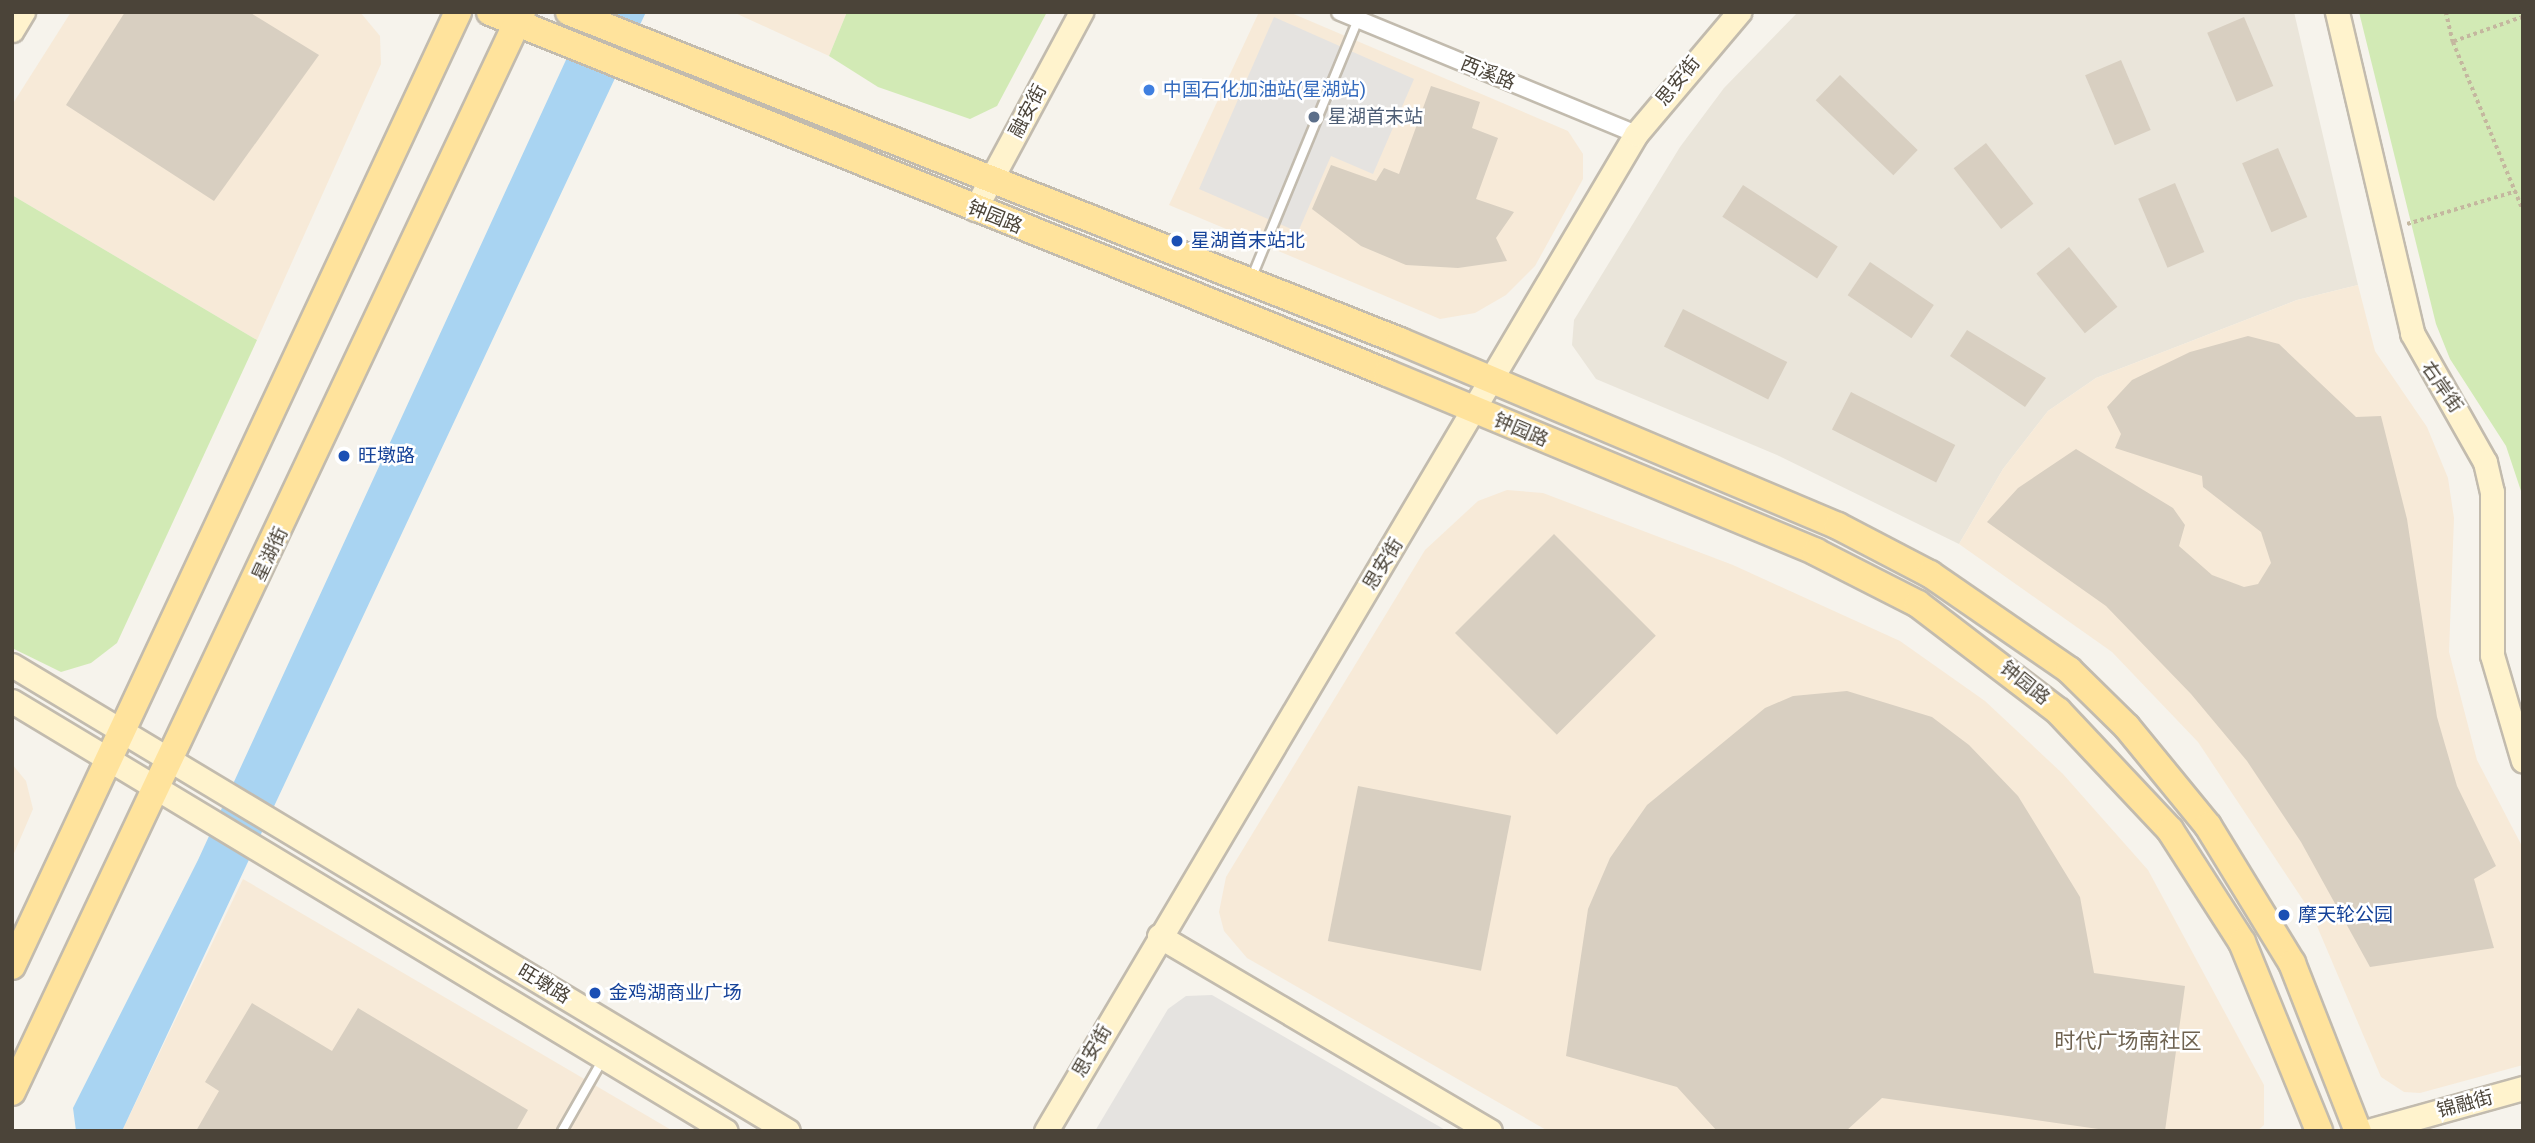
<!DOCTYPE html>
<meta charset="utf-8">
<style>
body{margin:0}
#map{position:relative;width:2535px;height:1143px;overflow:hidden;background:#f6f3ec;font-family:Roboto,"Noto Sans SC",sans-serif}
div>[style]{position:absolute}
.residential>*{inset:0;background:#eae5da}
.commercial>*{inset:0;background:#f7ead8}
.green>*{inset:0;background:#d2eab5}
.parking>*{inset:0;background:#e5e3e0}
.water>*{inset:0;background:#a9d4f2}
.building>*{inset:0;background:#d8cfc1;transform-origin:0 0}
.path>*{height:3.5px;margin-top:-1.75px;transform-origin:0;background:repeating-linear-gradient(90deg,#c4b79f 0 3.5px,transparent 0 7px)}
.roads{filter:drop-shadow(2px 0 #c2bbae) drop-shadow(-2px 0 #c2bbae) drop-shadow(0 2px #c2bbae) drop-shadow(0 -2px #c2bbae)}
.lane>*{height:8px;margin:-4px;padding:0 4px;transform-origin:4px;border-radius:4px;background:#fff}
.street>*{height:16px;margin:-8px;padding:0 8px;transform-origin:8px;border-radius:8px;background:#fff}
.secondary>*{height:23px;margin:-11.5px;padding:0 11.5px;transform-origin:11.5px;border-radius:11.5px;background:#fff3cd}
.primary>*{height:26px;margin:-13px;padding:0 13px;transform-origin:13px;border-radius:13px;background:#ffe39c}
.dots>*{width:19px;height:19px;translate:-50% -50%;box-sizing:border-box;border:4px solid #fff;border-radius:50%}
span{translate:-50% -50%;white-space:nowrap;text-align:center;line-height:1.15;-webkit-text-stroke:5px #fff;paint-order:stroke}
.street-label{font-size:19px;color:#4b4439}
.shop-label{font-size:19px;color:#366cbe}
.left{translate:0 -50%;text-align:left}
.service-label{font-size:19px;color:#4e5e75}
.transit-label{font-size:19px;color:#164399}
.neighbourhood-label{font-size:21px;color:#6e6250}
.frame{position:absolute;inset:0;border:14px solid #4b4439;pointer-events:none}
</style>
<div id="map">
<div class="residential">
<i style="clip-path:polygon(1798px 12px,2294px 12px,2358px 285px,2297px 300px,2096px 378px,2048px 411px,2003px 469px,1959px 544px,1777px 455px,1596px 379px,1572px 345px,1574px 320px,1680px 147px,1724px 88px)"></i>
</div>
<div class="commercial">
<i style="clip-path:polygon(71px 12px,360px 12px,380px 36px,381px 64px,257px 340px,12px 195px,12px 105px)"></i>
<i style="clip-path:polygon(733px 12px,847px 12px,829px 56px)"></i>
<i style="clip-path:polygon(1259px 12px,1289px 12px,1568px 131px,1583px 154px,1583px 179px,1535px 266px,1506px 295px,1475px 313px,1440px 319px,1169px 205px)"></i>
<i style="clip-path:polygon(2358px 285px,2375px 351px,2427px 427px,2448px 478px,2454px 518px,2449px 652px,2477px 760px,2523px 848px,2523px 1065px,2420px 1093px,2404px 1092px,2381px 1077px,2311px 912px,2198px 742px,2112px 652px,1959px 544px,2003px 469px,2048px 411px,2096px 378px,2297px 300px)"></i>
<i style="clip-path:polygon(1507px 490px,1543px 493px,1733px 565px,1900px 641px,1985px 701px,2063px 774px,2148px 870px,2264px 1085px,2264px 1125px,2257px 1131px,1548px 1131px,1247px 958px,1224px 931px,1219px 912px,1226px 877px,1425px 550px,1478px 501px)"></i>
<i style="clip-path:polygon(12px 764px,26px 781px,33px 809px,12px 858px)"></i>
<i style="clip-path:polygon(243px 879px,673px 1131px,122px 1131px)"></i>
</div>
<div class="green">
<i style="clip-path:polygon(847px 12px,1047px 12px,997px 106px,970px 119px,878px 87px,829px 56px)"></i>
<i style="clip-path:polygon(2359px 12px,2523px 12px,2523px 497px,2506px 446px,2450px 359px,2436px 324px)"></i>
<i style="clip-path:polygon(12px 195px,257px 340px,117px 643px,91px 663px,61px 672px,12px 648px)"></i>
</div>
<div class="parking">
<i style="clip-path:polygon(1274px 17px,1414px 79px,1373px 174px,1331px 156px,1298px 232px,1199px 189px)"></i>
<i style="clip-path:polygon(1212px 995px,1447px 1131px,1095px 1131px,1168px 1009px,1186px 996px)"></i>
</div>
<div class="water">
<i style="clip-path:polygon(588px 12px,646px 12px,122px 1131px,76px 1131px,73px 1108px,198px 860px)"></i>
</div>
<div class="building">
<i style="clip-path:polygon(125px 12px,249px 12px,319px 55px,214px 201px,66px 105px)"></i>
<i style="left:2244px;top:17px;width:75px;height:40px;rotate:67deg"></i>
<i style="left:2121px;top:60px;width:76px;height:39px;rotate:67deg"></i>
<i style="left:1840px;top:75px;width:108px;height:35px;rotate:44deg"></i>
<i style="clip-path:polygon(1431px 86px,1480px 102px,1472px 128px,1498px 138px,1476px 199px,1514px 212px,1496px 238px,1507px 261px,1458px 268px,1406px 265px,1361px 246px,1312px 209px,1331px 165px,1376px 181px,1384px 168px,1399px 174px)"></i>
<i style="left:1986px;top:143px;width:77px;height:41px;rotate:52deg"></i>
<i style="left:2278px;top:148px;width:75px;height:39px;rotate:67deg"></i>
<i style="left:2175px;top:183px;width:75px;height:40px;rotate:67deg"></i>
<i style="left:1743px;top:185px;width:113px;height:38px;rotate:33deg"></i>
<i style="left:2069px;top:247px;width:77px;height:42px;rotate:51deg"></i>
<i style="left:1870px;top:262px;width:77px;height:40px;rotate:34deg"></i>
<i style="left:1683px;top:309px;width:117px;height:42px;rotate:27deg"></i>
<i style="clip-path:polygon(1967px 330px,2046px 378px,2025px 407px,1950px 356px)"></i>
<i style="clip-path:polygon(2248px 336px,2279px 344px,2356px 417px,2381px 416px,2407px 519px,2437px 717px,2457px 786px,2496px 866px,2474px 879px,2494px 948px,2370px 967px,2301px 842px,2247px 761px,2191px 694px,2106px 606px,1987px 522px,2018px 488px,2076px 449px,2173px 508px,2185px 525px,2179px 546px,2212px 575px,2244px 587px,2258px 584px,2271px 563px,2261px 532px,2203px 487px,2202px 476px,2115px 448px,2121px 434px,2107px 407px,2132px 380px,2190px 352px)"></i>
<i style="left:1851px;top:392px;width:117px;height:42px;rotate:27deg"></i>
<i style="left:1554px;top:534px;width:144px;height:140px;rotate:45deg"></i>
<i style="clip-path:polygon(1847px 691px,1932px 717px,1969px 745px,2018px 796px,2080px 897px,2094px 973px,2185px 986px,2165px 1131px,2112px 1131px,1882px 1098px,1846px 1131px,1717px 1131px,1677px 1087px,1566px 1056px,1588px 909px,1610px 858px,1647px 805px,1765px 708px,1793px 696px)"></i>
<i style="left:1358px;top:786px;width:156px;height:158px;rotate:11deg"></i>
<i style="clip-path:polygon(252px 1003px,332px 1051px,358px 1008px,528px 1110px,516px 1131px,196px 1131px,219px 1091px,205px 1082px)"></i>
</div>
<div class="path">
<i style="left:2446px;top:12px;width:31px;rotate:77deg"></i>
<i style="left:2523px;top:17px;width:74px;rotate:160.3deg"></i>
<i style="left:2453px;top:42px;width:182px;rotate:67.4deg"></i>
<i style="left:2407px;top:224px;width:114px;rotate:-16.8deg"></i>
</div>
<div class="roads">
<div class="lane">
<i style="left:1251px;top:279px;width:280px;rotate:-67.6deg"></i>
<i style="left:562px;top:1131px;width:81px;rotate:-60.3deg"></i>
</div>
<div class="street">
<i style="left:1340px;top:12px;width:320px;rotate:22.4deg"></i>
</div>
<div class="secondary">
<i style="left:2337px;top:12px;width:330px;rotate:76.8deg"></i>
<i style="left:2412px;top:333px;width:148px;rotate:60.5deg"></i>
<i style="left:2485px;top:462px;width:31px;rotate:77deg"></i>
<i style="left:2492px;top:492px;width:163px;rotate:90deg"></i>
<i style="left:2492px;top:655px;width:110px;rotate:73.7deg"></i>
<i style="left:12px;top:30px;width:21px;rotate:-59deg"></i>
<i style="left:975px;top:209px;width:224px;rotate:-61.7deg"></i>
<i style="left:12px;top:665px;width:905px;rotate:30.99deg"></i>
<i style="left:12px;top:701px;width:833px;rotate:31.06deg"></i>
<i style="left:1159px;top:936px;width:384px;rotate:30.5deg"></i>
<i style="left:1046px;top:1131px;width:1158px;rotate:-59.38deg"></i>
<i style="left:1636px;top:134px;width:160px;rotate:-49.8deg"></i>
<i style="left:2368px;top:1131px;width:161px;rotate:-15.5deg"></i>
</div>
<div class="primary">
<i style="left:490px;top:12px;width:967px;rotate:21.92deg"></i>
<i style="left:1387px;top:373px;width:465px;rotate:22.6deg"></i>
<i style="left:1816px;top:552px;width:114px;rotate:27deg"></i>
<i style="left:1918px;top:604px;width:176px;rotate:37.4deg"></i>
<i style="left:2058px;top:711px;width:163px;rotate:46.7deg"></i>
<i style="left:2170px;top:830px;width:133px;rotate:57.3deg"></i>
<i style="left:2242px;top:942px;width:204px;rotate:67.8deg"></i>
<i style="left:569px;top:12px;width:894px;rotate:21.6deg"></i>
<i style="left:1400px;top:341px;width:475px;rotate:22.9deg"></i>
<i style="left:1838px;top:526px;width:104px;rotate:27.6deg"></i>
<i style="left:1930px;top:574px;width:169px;rotate:34.6deg"></i>
<i style="left:2069px;top:670px;width:81px;rotate:44.5deg"></i>
<i style="left:2127px;top:727px;width:128px;rotate:50.7deg"></i>
<i style="left:2208px;top:826px;width:161px;rotate:58.5deg"></i>
<i style="left:2292px;top:963px;width:180px;rotate:68.6deg"></i>
<i style="left:12px;top:966px;width:1053px;rotate:-64.94deg"></i>
<i style="left:12px;top:1092px;width:1194px;rotate:-64.72deg"></i>
</div>
</div>
<div class="dots">
<i style="left:1149px;top:90px;background:#3f7fe0"></i>
<i style="left:1314px;top:117px;background:#5c6f8a"></i>
<i style="left:1177px;top:241px;background:#1a4fb4"></i>
<i style="left:344px;top:456px;background:#1a4fb4"></i>
<i style="left:2284px;top:915px;background:#1a4fb4"></i>
<i style="left:595px;top:993px;background:#1a4fb4"></i>
</div>
<div class="street-label">
<span style="left:1488px;top:73px;rotate:22deg">西溪路</span>
<span style="left:1678px;top:81px;rotate:-51deg">思安街</span>
<span style="left:1028px;top:111px;rotate:-62deg">融安街</span>
<span style="left:995px;top:217px;rotate:22deg">钟园路</span>
<span style="left:2442px;top:387px;rotate:55deg">右岸街</span>
<span style="left:1521px;top:430px;rotate:23deg">钟园路</span>
<span style="left:270px;top:554px;rotate:-65deg">星湖街</span>
<span style="left:1383px;top:564px;rotate:-59deg">思安街</span>
<span style="left:2025px;top:683px;rotate:39deg">钟园路</span>
<span style="left:544px;top:984px;rotate:31deg">旺墩路</span>
<span style="left:1092px;top:1051px;rotate:-60deg">思安街</span>
<span style="left:2465px;top:1104px;rotate:-15deg">锦融街</span>
</div>
<div class="shop-label">
<span class="left" style="left:1163px;top:90px">中国石化加油站(星湖站)</span>
</div>
<div class="service-label">
<span class="left" style="left:1328px;top:117px">星湖首末站</span>
</div>
<div class="transit-label">
<span class="left" style="left:1191px;top:241px">星湖首末站北</span>
<span class="left" style="left:358px;top:456px">旺墩路</span>
<span class="left" style="left:2298px;top:915px">摩天轮公园</span>
<span class="left" style="left:609px;top:993px">金鸡湖商业广场</span>
</div>
<div class="neighbourhood-label">
<span style="left:2128px;top:1041px">时代广场南社区</span>
</div>
<div class="frame"></div>
</div>
